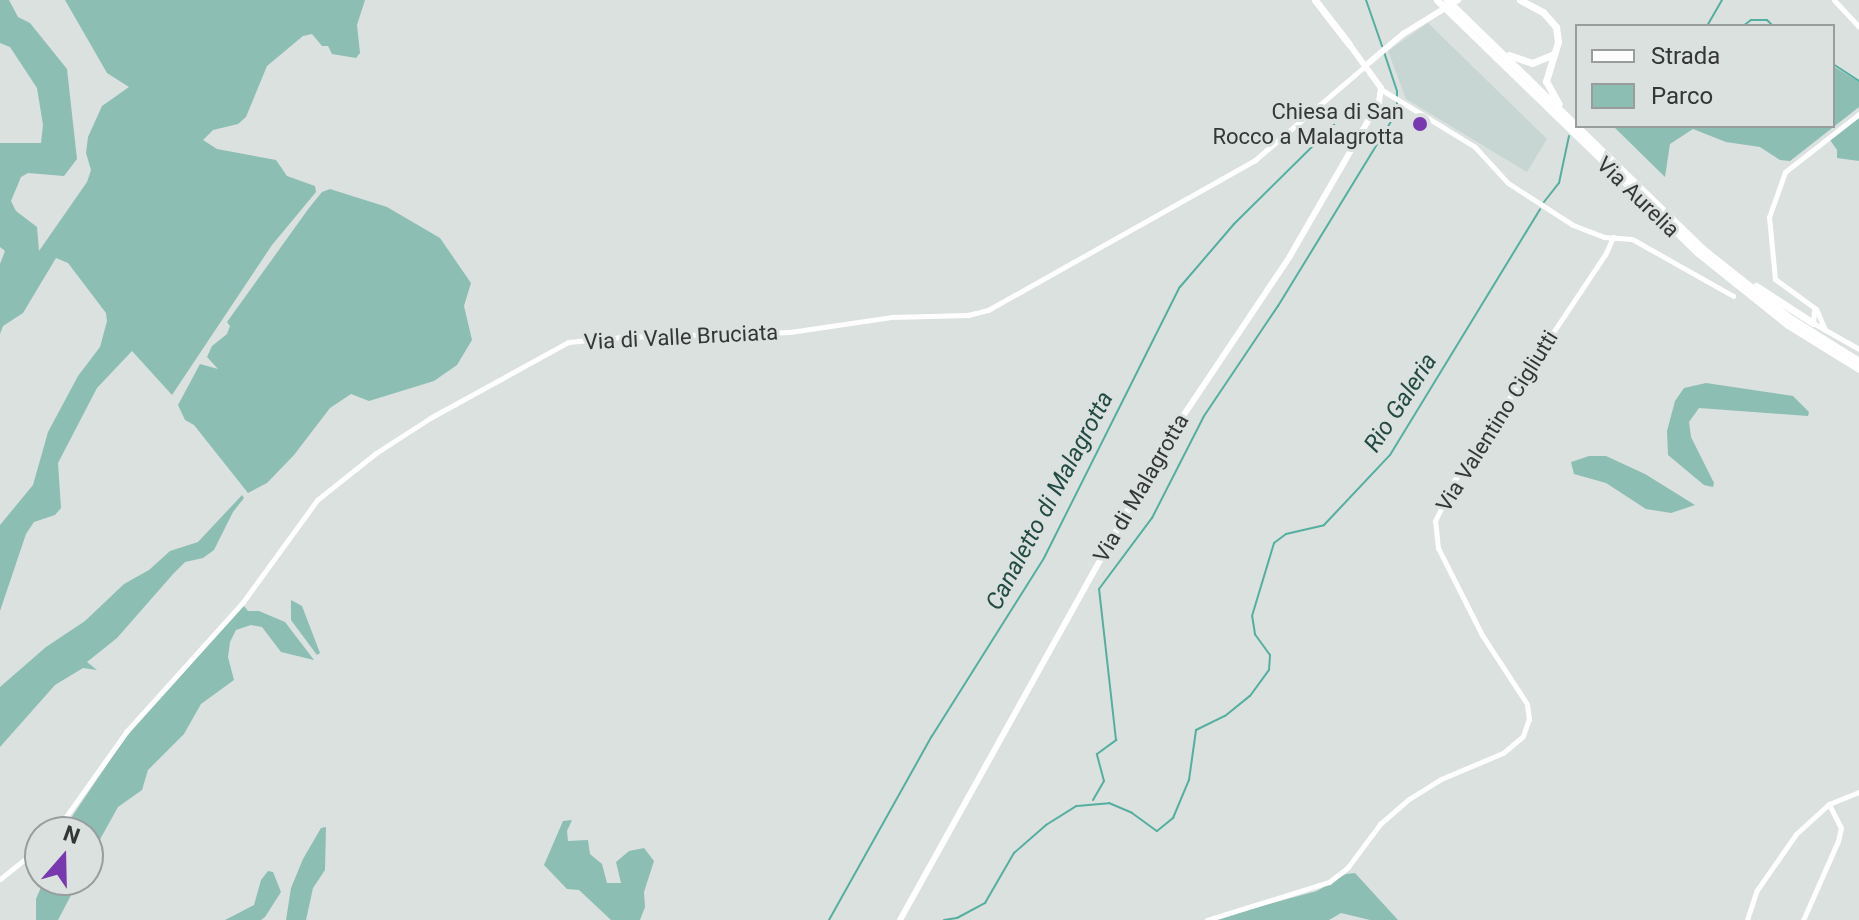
<!DOCTYPE html>
<style>
body{margin:0}
#map{position:relative;width:1859px;height:920px;overflow:hidden;background:#dbe1df;font-family:Roboto,sans-serif}
div>[style]{position:absolute}
.built>*{inset:0;background:#c7d6d3}
.green>*{inset:0;background:#8cbeb4}
.stream>*{height:2px;margin:-1px;padding:0 1px;transform-origin:1px;border-radius:1px;background:#54afa0}
.minor>*{height:5px;margin:-2.5px;padding:0 2.5px;transform-origin:2.5px;border-radius:2.5px;background:#fff}
.major>*{height:6px;margin:-3px;padding:0 3px;transform-origin:3px;border-radius:3px;background:#fff}
.highway>*{height:7px;margin:-3.5px;padding:0 3.5px;transform-origin:3.5px;border-radius:3.5px;background:#fff}
.dots>*{width:22px;height:22px;translate:-50% -50%;box-sizing:border-box;border:4px solid #dbe1df;border-radius:50%}
span{translate:-50% -50%;white-space:nowrap;text-align:center;line-height:1.15;-webkit-text-stroke:6px #dbe1df;paint-order:stroke}
.poi-label{font-size:22px;color:#353737}
.right{translate:-100% -50%;text-align:right}
.street-label{font-size:22px;color:#353737}
.water-label{font-size:24px;color:#224b44;font-style:italic}
.legend{position:absolute;left:1575px;top:24px;width:260px;height:104px;box-sizing:border-box;background:#dbe1df;border:2px solid #999d9c;margin:0;padding:10px 14px;list-style:none;font-size:24px;color:#353737}
.legend li{display:flex;align-items:center;gap:16px;height:40px}
.legend b{width:40px;border:2px solid #999d9c}
.north{position:absolute;left:24px;top:816px;width:80px;height:80px;box-sizing:border-box;background:#dbe1df;border:2px solid #999d9c;border-radius:50%;rotate:20deg;font-size:22px;font-weight:700;line-height:32px;text-align:center;color:#353737}
.north::after{content:'';display:block;margin:auto;width:28px;height:36px;background:#7839ae;clip-path:polygon(50% 0,100% 100%,50% 72%,0 100%)}
</style>
<div id="map">
<div class="built">
<i style="clip-path:polygon(1428px 23px,1547px 139px,1527px 172px,1406px 99px,1388px 51px)"></i>
</div>
<div class="green">
<i style="clip-path:polygon(0 0,9px 0,18px 17px,30px 23px,67px 69px,77px 159px,64px 176px,28px 173px,21px 177px,11px 201px,16px 211px,37px 227px,39px 251px,87px 182px,91px 170px,86px 153px,88px 137px,102px 106px,129px 87px,107px 73px,65px 0,365px 0,357px 25px,360px 53px,356px 58px,332px 54px,328px 46px,322px 46px,312px 34px,303px 36px,267px 66px,246px 117px,238px 124px,213px 130px,203px 140px,217px 149px,276px 160px,287px 176px,315px 186px,316px 192px,272px 245px,172px 395px,132px 351px,97px 388px,58px 463px,61px 508px,55px 515px,34px 522px,26px 534px,0 611px,0 525px,33px 485px,48px 432px,78px 376px,100px 347px,107px 321px,106px 313px,68px 263px,56px 258px,23px 313px,3px 326px,0 334px,0 264px,5px 251px,0 247px,0 143px,41px 143px,43px 125px,37px 88px,10px 47px,0 43px)"></i>
<i style="clip-path:polygon(1833px 66px,1859px 82px,1859px 107px,1790px 161px,1780px 160px,1760px 147px,1726px 142px,1693px 129px,1670px 144px,1665px 177px,1613px 126px,1833px 126px)"></i>
<i style="clip-path:polygon(1859px 118px,1859px 161px,1837px 158px,1837px 150px,1830px 140px)"></i>
<i style="clip-path:polygon(330px 189px,387px 207px,440px 238px,471px 283px,464px 306px,472px 340px,457px 365px,434px 381px,369px 401px,351px 394px,330px 408px,294px 455px,267px 483px,248px 493px,194px 425px,185px 420px,178px 405px,200px 364px,218px 369px,207px 357px,212px 346px,227px 334px,230px 326px,227px 322px,309px 208px,322px 192px)"></i>
<i style="clip-path:polygon(1706px 383px,1793px 396px,1809px 412px,1808px 416px,1699px 408px,1689px 422px,1691px 437px,1714px 483px,1713px 487px,1704px 485px,1668px 455px,1667px 431px,1675px 401px,1684px 388px)"></i>
<i style="clip-path:polygon(1589px 456px,1606px 456px,1645px 474px,1695px 505px,1671px 513px,1646px 509px,1606px 483px,1574px 474px,1571px 462px)"></i>
<i style="clip-path:polygon(242px 495px,244px 498px,233px 512px,214px 550px,203px 558px,185px 562px,174px 573px,117px 638px,87px 662px,97px 670px,83px 668px,55px 685px,0 747px,0 687px,46px 647px,85px 621px,124px 584px,149px 570px,170px 551px,198px 542px)"></i>
<i style="clip-path:polygon(291px 600px,302px 606px,320px 653px,317px 655px,291px 620px)"></i>
<i style="clip-path:polygon(244px 606px,248px 611px,259px 611px,285px 622px,314px 660px,281px 652px,262px 627px,251px 625px,236px 630px,230px 642px,228px 657px,234px 680px,201px 704px,184px 734px,148px 770px,142px 790px,118px 807px,88px 861px,88px 832px,66px 832px,67px 824px,129px 732px)"></i>
<i style="clip-path:polygon(572px 820px,567px 831px,568px 841px,588px 840px,590px 854px,602px 864px,607px 883px,621px 883px,616px 862px,629px 851px,644px 848px,654px 861px,644px 892px,645px 907px,640px 920px,611px 920px,579px 890px,567px 889px,544px 865px,563px 821px)"></i>
<i style="clip-path:polygon(326px 827px,325px 870px,313px 888px,306px 920px,286px 920px,291px 888px,303px 859px,321px 828px)"></i>
<i style="clip-path:polygon(268px 871px,273px 872px,281px 892px,265px 917px,261px 920px,225px 920px,254px 905px,261px 880px)"></i>
<i style="clip-path:polygon(1355px 873px,1398px 920px,1370px 920px,1341px 913px,1329px 920px,1210px 920px,1317px 891px,1346px 874px)"></i>
<i style="clip-path:polygon(44px 880px,79px 880px,58px 920px,36px 920px,36px 899px)"></i>
</div>
<div class="stream">
<i style="left:1366px;top:0;width:49px;rotate:70.8deg"></i>
<i style="left:1707px;top:26px;width:30px;rotate:-60deg"></i>
<i style="left:1743px;top:26px;width:10px;rotate:-37deg"></i>
<i style="left:1751px;top:20px;width:16px"></i>
<i style="left:1767px;top:20px;width:8px;rotate:45deg"></i>
<i style="left:1833px;top:64px;width:31px;rotate:33deg"></i>
<i style="left:1544px;top:202px;width:24px;rotate:-52deg"></i>
<i style="left:1559px;top:183px;width:48px;rotate:-78deg"></i>
<i style="left:1093px;top:800px;width:22px;rotate:-60deg"></i>
<i style="left:1104px;top:781px;width:28px;rotate:-105deg"></i>
<i style="left:1097px;top:754px;width:24px;rotate:-36deg"></i>
<i style="left:1116px;top:740px;width:152px;rotate:-96.4deg"></i>
<i style="left:1099px;top:589px;width:89px;rotate:-53.3deg"></i>
<i style="left:1152px;top:518px;width:114px;rotate:-63deg"></i>
<i style="left:1204px;top:416px;width:133px;rotate:-56.1deg"></i>
<i style="left:1278px;top:306px;width:228px;rotate:-58.5deg"></i>
<i style="left:1397px;top:112px;width:21px;rotate:-90deg"></i>
<i style="left:1397px;top:91px;width:41px;rotate:-108.4deg"></i>
<i style="left:829px;top:920px;width:211px;rotate:-60.8deg"></i>
<i style="left:932px;top:736px;width:210px;rotate:-57.8deg"></i>
<i style="left:1044px;top:558px;width:303px;rotate:-63.4deg"></i>
<i style="left:1180px;top:287px;width:83px;rotate:-49.4deg"></i>
<i style="left:1234px;top:224px;width:141px;rotate:-44.7deg"></i>
<i style="left:944px;top:920px;width:13px;rotate:-9deg"></i>
<i style="left:957px;top:918px;width:32px;rotate:-28deg"></i>
<i style="left:985px;top:903px;width:58px;rotate:-59.9deg"></i>
<i style="left:1014px;top:853px;width:43px;rotate:-41.2deg"></i>
<i style="left:1046px;top:825px;width:36px;rotate:-32deg"></i>
<i style="left:1077px;top:806px;width:32px;rotate:-5deg"></i>
<i style="left:1109px;top:803px;width:25px;rotate:23deg"></i>
<i style="left:1132px;top:813px;width:31px;rotate:36deg"></i>
<i style="left:1157px;top:831px;width:21px;rotate:-39deg"></i>
<i style="left:1173px;top:818px;width:41px;rotate:-67.2deg"></i>
<i style="left:1189px;top:780px;width:50px;rotate:-82deg"></i>
<i style="left:1196px;top:730px;width:32px;rotate:-26deg"></i>
<i style="left:1225px;top:716px;width:32px;rotate:-39deg"></i>
<i style="left:1250px;top:696px;width:32px;rotate:-54deg"></i>
<i style="left:1269px;top:670px;width:15px;rotate:-86deg"></i>
<i style="left:1270px;top:655px;width:26px;rotate:-126deg"></i>
<i style="left:1255px;top:634px;width:18px;rotate:-99deg"></i>
<i style="left:1252px;top:616px;width:76px;rotate:-73.2deg"></i>
<i style="left:1274px;top:543px;width:15px;rotate:-37deg"></i>
<i style="left:1286px;top:534px;width:39px;rotate:-13deg"></i>
<i style="left:1324px;top:525px;width:96px;rotate:-46.7deg"></i>
<i style="left:1390px;top:455px;width:288px;rotate:-58.6deg"></i>
</div>
<div class="minor">
<i style="left:1834px;top:0;width:37px;rotate:47deg"></i>
<i style="left:1382px;top:90px;width:109px;rotate:31.5deg"></i>
<i style="left:1475px;top:147px;width:49px;rotate:47.5deg"></i>
<i style="left:1508px;top:183px;width:77px;rotate:32.9deg"></i>
<i style="left:1573px;top:225px;width:33px;rotate:21deg"></i>
<i style="left:1604px;top:237px;width:28px;rotate:4deg"></i>
<i style="left:1632px;top:239px;width:116px;rotate:29.4deg"></i>
<i style="left:1814px;top:310px;width:13px;rotate:94deg"></i>
<i style="left:1813px;top:323px;width:53px;rotate:29.5deg"></i>
<i style="left:1825px;top:330px;width:23px;rotate:-113deg"></i>
<i style="left:1816px;top:309px;width:51px;rotate:-143.8deg"></i>
<i style="left:1775px;top:279px;width:62px;rotate:-95.5deg"></i>
<i style="left:1769px;top:217px;width:48px;rotate:-70.4deg"></i>
<i style="left:1785px;top:172px;width:94px;rotate:-38.1deg"></i>
<i style="left:55px;top:832px;width:123px;rotate:-54.6deg"></i>
<i style="left:126px;top:732px;width:175px;rotate:-48deg"></i>
<i style="left:243px;top:602px;width:126px;rotate:-54deg"></i>
<i style="left:317px;top:500px;width:75px;rotate:-38.5deg"></i>
<i style="left:376px;top:453px;width:64px;rotate:-32.9deg"></i>
<i style="left:430px;top:418px;width:158px;rotate:-28.8deg"></i>
<i style="left:568px;top:342px;width:55px;rotate:-5.2deg"></i>
<i style="left:623px;top:337px;width:167px;rotate:-1.7deg"></i>
<i style="left:790px;top:332px;width:102px;rotate:-8.4deg"></i>
<i style="left:891px;top:317px;width:77px;rotate:-1.5deg"></i>
<i style="left:968px;top:315px;width:21px;rotate:-14deg"></i>
<i style="left:988px;top:310px;width:306px;rotate:-29.3deg"></i>
<i style="left:1255px;top:160px;width:145px;rotate:-40.5deg"></i>
<i style="left:0;top:879px;width:51px;rotate:-38.7deg"></i>
<i style="left:1207px;top:920px;width:128px;rotate:-17.3deg"></i>
<i style="left:1329px;top:882px;width:24px;rotate:-38deg"></i>
<i style="left:1348px;top:867px;width:54px;rotate:-53.3deg"></i>
<i style="left:1380px;top:824px;width:38px;rotate:-41deg"></i>
<i style="left:1409px;top:799px;width:38px;rotate:-32deg"></i>
<i style="left:1441px;top:779px;width:67px;rotate:-22.8deg"></i>
<i style="left:1503px;top:753px;width:26px;rotate:-40deg"></i>
<i style="left:1523px;top:736px;width:18px;rotate:-71deg"></i>
<i style="left:1529px;top:719px;width:15px;rotate:-98deg"></i>
<i style="left:1527px;top:704px;width:82px;rotate:-123.1deg"></i>
<i style="left:1482px;top:635px;width:97px;rotate:-116.8deg"></i>
<i style="left:1438px;top:548px;width:27px;rotate:-96deg"></i>
<i style="left:1435px;top:521px;width:44px;rotate:-64.6deg"></i>
<i style="left:1454px;top:481px;width:272px;rotate:-56.3deg"></i>
<i style="left:1605px;top:255px;width:20px;rotate:-66deg"></i>
<i style="left:1747px;top:920px;width:32px;rotate:-72deg"></i>
<i style="left:1757px;top:890px;width:68px;rotate:-55.1deg"></i>
<i style="left:1796px;top:834px;width:45px;rotate:-42.3deg"></i>
<i style="left:1829px;top:804px;width:32px;rotate:-22deg"></i>
<i style="left:1803px;top:920px;width:86px;rotate:-66.1deg"></i>
<i style="left:1838px;top:841px;width:13px;rotate:-77deg"></i>
<i style="left:1841px;top:828px;width:27px;rotate:-117deg"></i>
</div>
<div class="major">
<i style="left:1365px;top:66px;width:50px;rotate:-40.1deg"></i>
<i style="left:1403px;top:34px;width:65px;rotate:-31.7deg"></i>
<i style="left:900px;top:920px;width:549px;rotate:-60.92deg"></i>
<i style="left:1167px;top:440px;width:221px;rotate:-56.2deg"></i>
<i style="left:1290px;top:256px;width:178px;rotate:-60deg"></i>
<i style="left:1379px;top:102px;width:14px;rotate:-82deg"></i>
<i style="left:1381px;top:88px;width:54px;rotate:-126deg"></i>
</div>
<div class="highway">
<i style="left:1315px;top:0;width:56px;rotate:52.3deg"></i>
<i style="left:1437px;top:0;width:363px;rotate:44.1deg"></i>
<i style="left:1698px;top:253px;width:115px;rotate:38.7deg"></i>
<i style="left:1788px;top:325px;width:84px;rotate:31.8deg"></i>
<i style="left:1447px;top:0;width:357px;rotate:44.2deg"></i>
<i style="left:1703px;top:249px;width:111px;rotate:38.4deg"></i>
<i style="left:1790px;top:318px;width:81px;rotate:31.9deg"></i>
<i style="left:1520px;top:0;width:26px;rotate:28deg"></i>
<i style="left:1543px;top:12px;width:20px;rotate:49deg"></i>
<i style="left:1556px;top:27px;width:15px;rotate:82deg"></i>
<i style="left:1558px;top:42px;width:41px;rotate:107.1deg"></i>
<i style="left:1546px;top:81px;width:26px;rotate:61deg"></i>
<i style="left:1509px;top:55px;width:24px;rotate:19deg"></i>
<i style="left:1532px;top:63px;width:22px;rotate:-22deg"></i>
<i style="left:1756px;top:286px;width:68px;rotate:33deg"></i>
</div>
<div class="dots">
<i style="left:1420px;top:124px;background:#7839ae"></i>
</div>
<div class="poi-label">
<span class="right" style="left:1404px;top:124px">Chiesa di San<br>Rocco a Malagrotta</span>
</div>
<div class="street-label">
<span style="left:1638px;top:197px;rotate:44deg">Via Aurelia</span>
<span style="left:681px;top:337px;rotate:-3deg">Via di Valle Bruciata</span>
<span style="left:1497px;top:421px;rotate:-58deg">Via Valentino Cigliutti</span>
<span style="left:1141px;top:488px;rotate:-60deg">Via di Malagrotta</span>
</div>
<div class="water-label">
<span style="left:1401px;top:403px;rotate:-57deg">Rio Galeria</span>
<span style="left:1050px;top:501px;rotate:-62deg">Canaletto di Malagrotta</span>
</div>
<ul class="legend">
<li><b style="height:10px;background:#fff"></b>Strada</li>
<li><b style="height:22px;background:#8cbeb4"></b>Parco</li>
</ul>
<div class="north">N</div>
</div>
